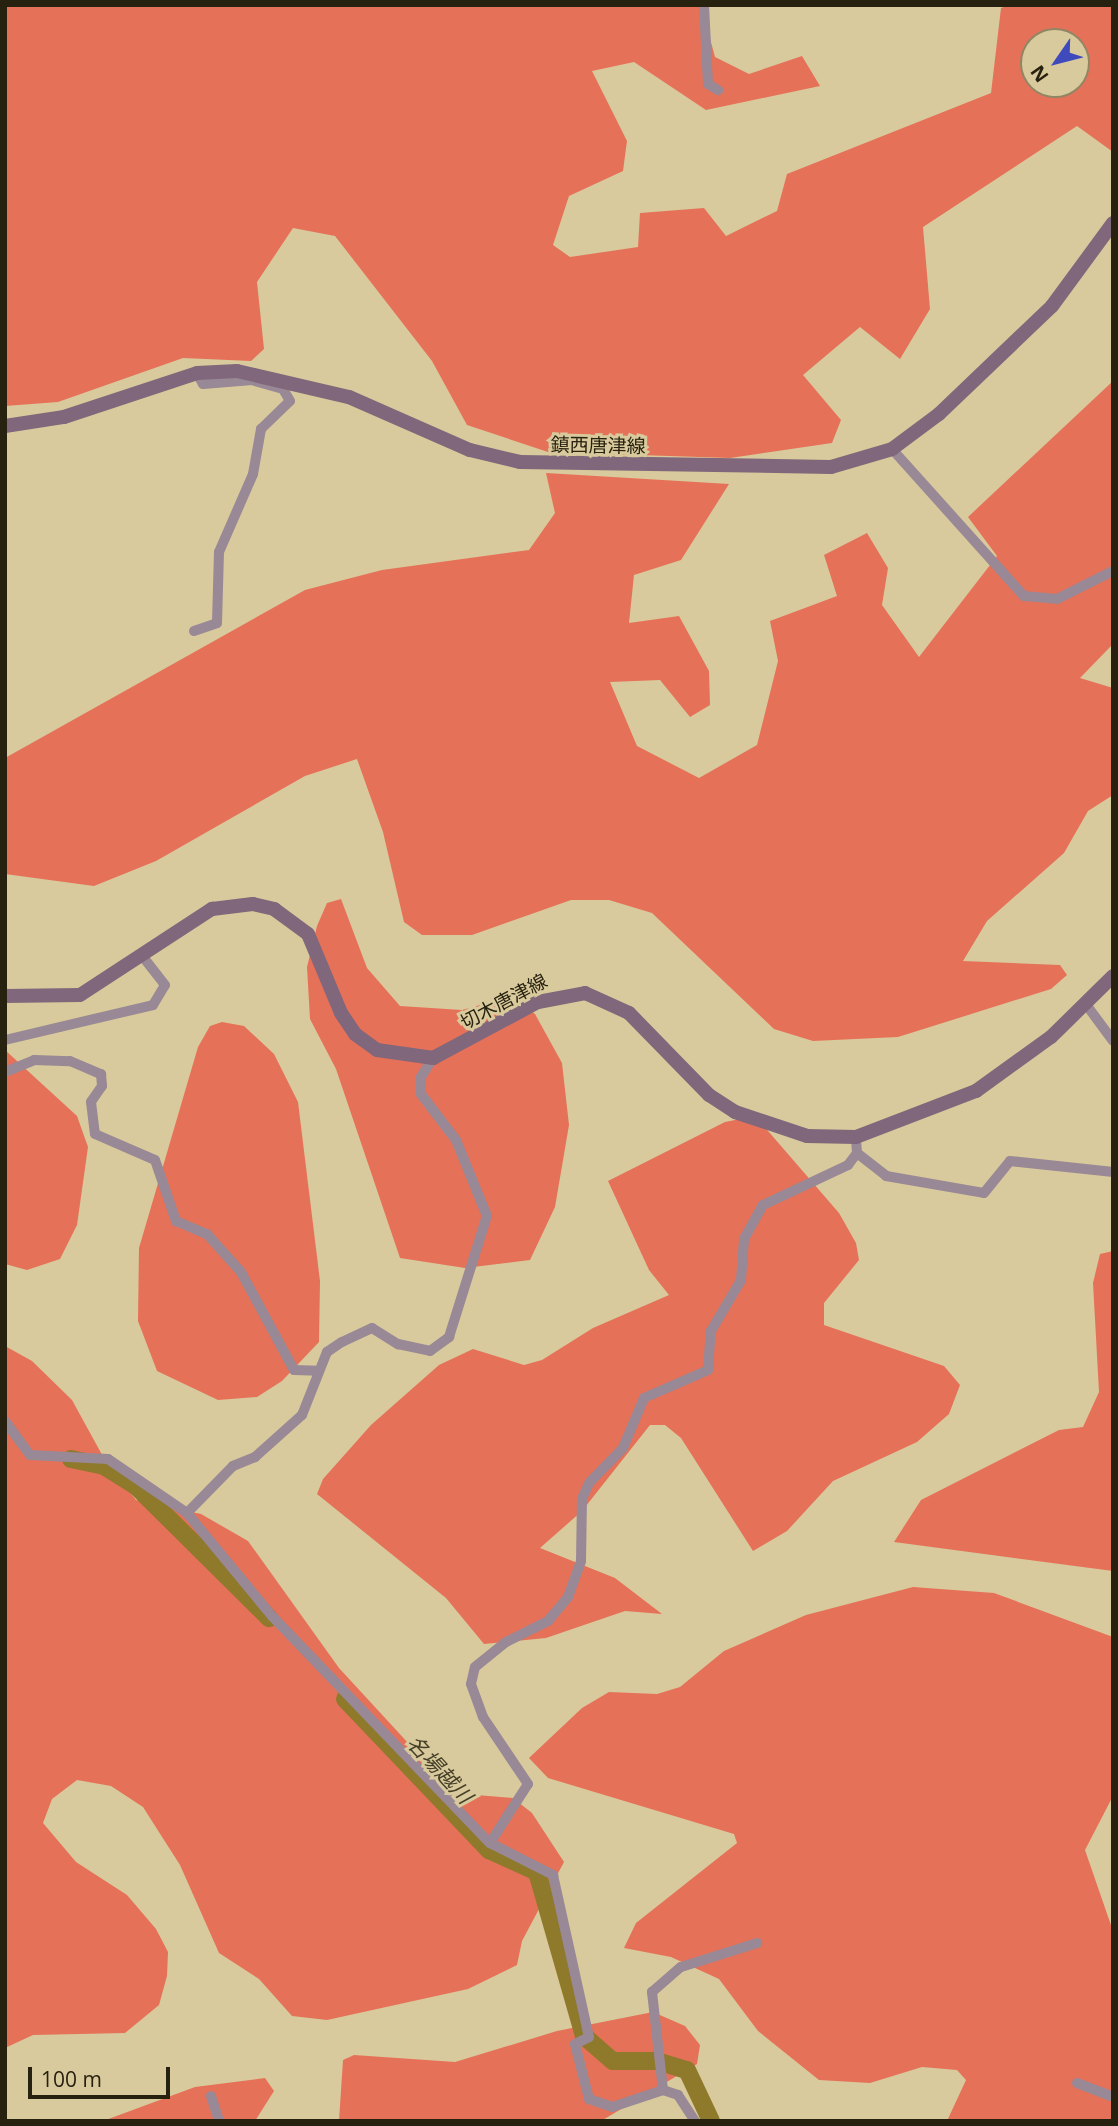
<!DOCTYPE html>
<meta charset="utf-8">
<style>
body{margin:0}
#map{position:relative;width:1118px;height:2126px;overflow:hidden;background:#d8ca9c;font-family:"Open Sans","Noto Sans JP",sans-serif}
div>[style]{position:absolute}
.green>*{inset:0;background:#e67159}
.river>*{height:18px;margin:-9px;padding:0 9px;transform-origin:9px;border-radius:9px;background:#8f792b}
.minor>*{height:10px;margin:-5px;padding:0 5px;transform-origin:5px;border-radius:5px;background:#998895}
.secondary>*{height:14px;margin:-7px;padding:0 7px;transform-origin:7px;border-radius:7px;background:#80677b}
span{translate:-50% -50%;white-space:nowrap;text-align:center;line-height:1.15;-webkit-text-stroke:6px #d8ca9c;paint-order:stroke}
.street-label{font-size:19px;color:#272110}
.water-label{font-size:21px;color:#463f27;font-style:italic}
.frame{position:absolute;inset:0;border:7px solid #272110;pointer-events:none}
.north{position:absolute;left:1020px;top:28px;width:70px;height:70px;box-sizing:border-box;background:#d8ca9c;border:2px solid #918664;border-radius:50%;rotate:235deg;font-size:19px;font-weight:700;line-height:28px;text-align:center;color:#272110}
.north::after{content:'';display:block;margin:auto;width:24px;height:32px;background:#3f4abd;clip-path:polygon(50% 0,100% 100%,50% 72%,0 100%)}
.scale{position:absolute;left:28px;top:2067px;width:142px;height:32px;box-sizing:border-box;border:4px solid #272110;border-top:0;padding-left:9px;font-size:21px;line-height:24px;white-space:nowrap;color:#272110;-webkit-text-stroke:5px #d8ca9c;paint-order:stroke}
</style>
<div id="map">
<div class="green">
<i style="clip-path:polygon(evenodd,5px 5px,701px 5px,715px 57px,749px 74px,802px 56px,820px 86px,706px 110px,634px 62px,592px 71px,627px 141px,623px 171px,569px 196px,553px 245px,570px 257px,638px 247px,640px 213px,704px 208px,726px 236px,777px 211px,787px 174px,991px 93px,1001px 8px,1009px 5px,1113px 5px,1113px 152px,1077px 126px,923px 227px,930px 309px,900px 359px,860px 327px,803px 375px,841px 420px,832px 443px,730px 458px,548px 452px,467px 425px,432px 361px,335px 236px,293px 228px,257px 282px,264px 349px,251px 361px,183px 358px,58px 402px,5px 406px,5px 5px,1034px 42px,1076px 42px,1076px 84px,1034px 84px,1034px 42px)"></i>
<i style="clip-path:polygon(1113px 381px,1113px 644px,1080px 678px,1113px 688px,1113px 795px,1088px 811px,1064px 853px,987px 921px,963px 961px,1060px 965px,1067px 975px,1051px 989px,898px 1037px,813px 1041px,774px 1029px,652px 913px,609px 900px,571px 900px,472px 935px,422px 935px,404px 922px,383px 832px,357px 759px,305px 776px,156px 861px,94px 886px,5px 874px,5px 758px,305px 590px,382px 570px,529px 550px,555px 513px,546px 473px,729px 484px,681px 560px,634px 575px,629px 623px,679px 616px,709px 671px,710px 705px,690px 717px,660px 680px,610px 682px,637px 746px,699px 778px,757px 745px,778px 661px,770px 621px,837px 596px,824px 555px,867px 533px,888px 568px,882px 605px,919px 657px,997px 556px,968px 517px)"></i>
<i style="clip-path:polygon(341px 899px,367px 968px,400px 1006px,462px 1010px,509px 997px,535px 1014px,562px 1063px,569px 1125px,555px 1207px,530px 1260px,465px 1268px,400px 1258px,336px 1069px,310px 1019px,307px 967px,317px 926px,327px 903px)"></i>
<i style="clip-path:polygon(222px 1022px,244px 1026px,274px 1054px,298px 1102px,320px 1281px,319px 1342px,282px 1381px,257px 1397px,218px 1400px,157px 1371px,138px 1321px,139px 1248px,198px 1047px,210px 1026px)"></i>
<i style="clip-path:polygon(5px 1050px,77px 1116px,88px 1147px,77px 1225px,60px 1259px,27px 1270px,5px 1264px)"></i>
<i style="clip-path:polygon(755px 1116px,839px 1213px,856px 1243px,859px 1260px,824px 1303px,824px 1325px,944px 1366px,960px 1385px,949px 1414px,917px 1442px,833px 1481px,787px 1531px,753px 1551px,681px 1438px,665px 1425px,650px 1425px,582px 1511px,540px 1548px,615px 1578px,662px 1614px,625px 1611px,546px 1638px,484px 1644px,446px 1598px,317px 1494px,323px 1479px,371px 1425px,439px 1365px,473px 1349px,524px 1365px,542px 1360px,593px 1328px,669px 1295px,649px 1270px,608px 1181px,725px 1122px)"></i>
<i style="clip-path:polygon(1113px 1251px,1113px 1571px,894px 1542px,921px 1500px,1059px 1430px,1083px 1427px,1099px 1392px,1093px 1283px,1100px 1254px)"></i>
<i style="clip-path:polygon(5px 1346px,32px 1361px,72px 1400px,106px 1462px,136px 1500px,201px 1514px,248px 1541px,339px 1668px,433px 1770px,464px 1794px,513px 1798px,532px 1813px,564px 1862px,522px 1941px,517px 1965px,468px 1989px,327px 2020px,292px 2016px,259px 1979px,219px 1953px,180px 1865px,143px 1807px,111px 1786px,77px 1780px,52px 1799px,43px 1823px,76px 1862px,127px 1895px,156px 1929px,168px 1952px,167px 1976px,159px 2005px,125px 2033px,33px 2035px,5px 2048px)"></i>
<i style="clip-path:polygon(913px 1587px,994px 1593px,1113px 1637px,1113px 1796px,1085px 1850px,1113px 1931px,1113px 2121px,947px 2121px,966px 2080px,957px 2070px,922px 2067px,870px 2083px,819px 2080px,758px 2031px,719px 1979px,671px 1957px,624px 1948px,636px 1923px,737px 1843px,734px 1834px,548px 1778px,529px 1758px,582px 1708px,609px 1692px,657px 1694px,680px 1687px,724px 1651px,806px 1615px)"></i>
<i style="clip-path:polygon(653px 2012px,685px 2026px,700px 2045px,697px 2064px,601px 2121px,339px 2121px,343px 2060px,354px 2055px,455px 2062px,557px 2031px)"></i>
<i style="clip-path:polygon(265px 2078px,274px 2091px,255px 2121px,103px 2121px,195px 2087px)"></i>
</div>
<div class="river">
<i style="left:71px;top:1459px;width:34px;rotate:12deg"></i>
<i style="left:104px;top:1466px;width:36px;rotate:32deg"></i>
<i style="left:135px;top:1485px;width:189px;rotate:44.8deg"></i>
<i style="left:345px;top:1699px;width:209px;rotate:46.4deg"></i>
<i style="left:489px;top:1850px;width:53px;rotate:24.6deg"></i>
<i style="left:537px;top:1872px;width:171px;rotate:74deg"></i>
<i style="left:584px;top:2036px;width:38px;rotate:41deg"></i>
<i style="left:613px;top:2061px;width:44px"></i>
<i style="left:657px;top:2061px;width:31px;rotate:17deg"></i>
<i style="left:687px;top:2070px;width:56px;rotate:64.8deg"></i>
</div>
<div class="minor">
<i style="left:704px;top:5px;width:79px;rotate:87.1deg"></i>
<i style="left:708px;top:84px;width:12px;rotate:31deg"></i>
<i style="left:892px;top:449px;width:198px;rotate:48.1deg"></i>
<i style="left:1024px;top:596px;width:33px;rotate:5deg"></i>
<i style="left:1057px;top:599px;width:63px;rotate:-26.6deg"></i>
<i style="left:194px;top:631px;width:24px;rotate:-19deg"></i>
<i style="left:217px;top:623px;width:71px;rotate:-88.4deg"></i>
<i style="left:219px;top:552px;width:85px;rotate:-66.4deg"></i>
<i style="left:253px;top:474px;width:46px;rotate:-79.9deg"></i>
<i style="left:261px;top:429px;width:40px;rotate:-44deg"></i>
<i style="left:290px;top:401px;width:14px;rotate:-120deg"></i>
<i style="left:283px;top:389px;width:32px;rotate:-164deg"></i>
<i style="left:252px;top:380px;width:49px;rotate:175.3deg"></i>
<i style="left:203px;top:384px;width:13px;rotate:-119deg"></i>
<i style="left:1085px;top:1003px;width:47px;rotate:53.6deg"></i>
<i style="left:5px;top:1040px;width:152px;rotate:-13.3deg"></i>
<i style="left:153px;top:1005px;width:23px;rotate:-59deg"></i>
<i style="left:165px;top:985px;width:36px;rotate:-128deg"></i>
<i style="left:5px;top:1072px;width:31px;rotate:-22deg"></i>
<i style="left:34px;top:1060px;width:36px;rotate:2deg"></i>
<i style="left:70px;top:1061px;width:34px;rotate:23deg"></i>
<i style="left:101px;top:1074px;width:12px;rotate:85deg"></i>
<i style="left:102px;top:1086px;width:19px;rotate:125deg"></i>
<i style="left:91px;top:1102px;width:32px;rotate:83deg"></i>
<i style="left:95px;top:1134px;width:65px;rotate:23.4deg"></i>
<i style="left:155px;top:1160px;width:65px;rotate:71deg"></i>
<i style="left:176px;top:1221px;width:34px;rotate:23deg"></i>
<i style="left:207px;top:1234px;width:51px;rotate:48.2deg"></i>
<i style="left:241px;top:1272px;width:111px;rotate:61.6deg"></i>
<i style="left:294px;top:1370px;width:24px;rotate:2deg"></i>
<i style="left:857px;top:1153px;width:37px;rotate:38deg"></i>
<i style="left:886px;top:1176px;width:99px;rotate:9.8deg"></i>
<i style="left:984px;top:1193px;width:41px;rotate:-50.9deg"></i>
<i style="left:1010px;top:1161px;width:104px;rotate:6.1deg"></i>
<i style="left:5px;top:1421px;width:42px;rotate:53.7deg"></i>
<i style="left:30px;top:1455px;width:78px;rotate:2.9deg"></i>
<i style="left:108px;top:1459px;width:96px;rotate:34.4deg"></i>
<i style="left:187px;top:1513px;width:134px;rotate:50.5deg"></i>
<i style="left:272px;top:1616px;width:315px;rotate:46.2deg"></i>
<i style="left:490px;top:1843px;width:71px;rotate:26.9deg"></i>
<i style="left:553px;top:1875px;width:166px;rotate:77.5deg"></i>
<i style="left:589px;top:2037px;width:16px;rotate:153deg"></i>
<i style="left:575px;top:2044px;width:57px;rotate:75.7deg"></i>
<i style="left:589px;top:2099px;width:24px;rotate:19deg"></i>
<i style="left:612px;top:2107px;width:54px;rotate:-18.4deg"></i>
<i style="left:663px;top:2090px;width:16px;rotate:18deg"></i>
<i style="left:678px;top:2095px;width:31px;rotate:57deg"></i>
<i style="left:187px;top:1513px;width:66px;rotate:-45.6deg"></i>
<i style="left:233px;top:1466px;width:24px;rotate:-22deg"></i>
<i style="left:255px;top:1457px;width:63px;rotate:-41.8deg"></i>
<i style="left:302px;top:1415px;width:68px;rotate:-68.4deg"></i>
<i style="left:327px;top:1352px;width:18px;rotate:-34deg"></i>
<i style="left:342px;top:1342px;width:33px;rotate:-25deg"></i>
<i style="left:372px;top:1328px;width:31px;rotate:32deg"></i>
<i style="left:398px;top:1344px;width:33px;rotate:12deg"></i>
<i style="left:430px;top:1351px;width:24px;rotate:-36deg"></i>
<i style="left:449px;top:1337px;width:127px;rotate:-72.6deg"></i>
<i style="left:487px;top:1216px;width:82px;rotate:-112.2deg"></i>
<i style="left:456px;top:1140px;width:58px;rotate:-127.3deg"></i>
<i style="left:421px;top:1094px;width:17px;rotate:-90deg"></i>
<i style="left:421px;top:1077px;width:22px;rotate:-58deg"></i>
<i style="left:490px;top:1843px;width:70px;rotate:-57.2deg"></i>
<i style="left:528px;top:1784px;width:81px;rotate:-123.9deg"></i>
<i style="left:483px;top:1717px;width:35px;rotate:-110deg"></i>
<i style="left:471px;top:1684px;width:17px;rotate:-77deg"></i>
<i style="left:475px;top:1667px;width:40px;rotate:-39deg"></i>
<i style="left:506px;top:1642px;width:47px;rotate:-26.6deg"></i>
<i style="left:548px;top:1621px;width:31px;rotate:-50deg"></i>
<i style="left:568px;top:1597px;width:38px;rotate:-70deg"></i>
<i style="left:581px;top:1561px;width:62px;rotate:-89.1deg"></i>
<i style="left:582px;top:1499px;width:17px;rotate:-66deg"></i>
<i style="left:589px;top:1483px;width:49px;rotate:-45.8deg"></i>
<i style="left:623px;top:1448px;width:54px;rotate:-67.2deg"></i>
<i style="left:644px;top:1398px;width:70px;rotate:-23.6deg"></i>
<i style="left:708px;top:1370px;width:39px;rotate:-86deg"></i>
<i style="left:711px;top:1331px;width:59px;rotate:-59.5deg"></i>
<i style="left:741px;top:1280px;width:41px;rotate:-85.8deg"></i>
<i style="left:744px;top:1239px;width:39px;rotate:-61deg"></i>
<i style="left:763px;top:1205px;width:94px;rotate:-25.2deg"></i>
<i style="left:848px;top:1165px;width:15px;rotate:-53deg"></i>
<i style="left:857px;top:1153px;width:16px;rotate:-94deg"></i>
<i style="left:1077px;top:2083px;width:39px;rotate:21deg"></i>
<i style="left:663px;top:2090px;width:99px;rotate:-96.4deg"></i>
<i style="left:652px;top:1992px;width:38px;rotate:-41deg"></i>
<i style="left:681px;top:1967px;width:80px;rotate:-17.5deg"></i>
<i style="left:211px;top:2096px;width:26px;rotate:72deg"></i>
</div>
<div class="secondary">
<i style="left:5px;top:426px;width:60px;rotate:-8.7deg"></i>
<i style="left:64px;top:417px;width:140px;rotate:-18.3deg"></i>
<i style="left:197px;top:373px;width:40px;rotate:-2.9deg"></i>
<i style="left:237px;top:371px;width:115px;rotate:13.1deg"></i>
<i style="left:349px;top:397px;width:132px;rotate:23.7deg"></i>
<i style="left:470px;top:450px;width:51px;rotate:13.5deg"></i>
<i style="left:520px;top:462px;width:311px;rotate:0.9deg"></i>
<i style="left:831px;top:467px;width:64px;rotate:-16.4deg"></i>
<i style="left:892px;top:449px;width:59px;rotate:-36.7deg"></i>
<i style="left:939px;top:414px;width:156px;rotate:-43.7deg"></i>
<i style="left:1052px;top:306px;width:103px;rotate:-53.7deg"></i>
<i style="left:5px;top:996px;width:75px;rotate:-0.8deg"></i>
<i style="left:80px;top:995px;width:158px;rotate:-33.1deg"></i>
<i style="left:212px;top:909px;width:41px;rotate:-7deg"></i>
<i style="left:253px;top:904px;width:22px;rotate:13deg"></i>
<i style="left:274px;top:909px;width:42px;rotate:36.3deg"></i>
<i style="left:308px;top:934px;width:86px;rotate:67.3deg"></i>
<i style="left:341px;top:1013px;width:25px;rotate:56deg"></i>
<i style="left:355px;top:1034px;width:27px;rotate:36deg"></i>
<i style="left:377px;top:1050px;width:57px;rotate:8.1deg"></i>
<i style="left:433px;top:1058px;width:119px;rotate:-28.1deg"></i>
<i style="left:538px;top:1002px;width:48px;rotate:-10.8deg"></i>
<i style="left:585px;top:993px;width:48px;rotate:24.4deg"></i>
<i style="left:629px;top:1013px;width:115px;rotate:45.7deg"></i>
<i style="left:709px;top:1095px;width:31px;rotate:33deg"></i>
<i style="left:735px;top:1112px;width:76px;rotate:18.4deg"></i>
<i style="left:807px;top:1136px;width:49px;rotate:1.2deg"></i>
<i style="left:856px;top:1137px;width:129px;rotate:-21deg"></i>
<i style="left:976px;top:1091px;width:92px;rotate:-35.8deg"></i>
<i style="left:1051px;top:1037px;width:87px;rotate:-44.5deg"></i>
</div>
<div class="street-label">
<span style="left:598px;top:446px;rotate:1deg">鎮西唐津線</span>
<span style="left:504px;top:1002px;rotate:-28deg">切木唐津線</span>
</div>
<div class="water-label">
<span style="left:440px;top:1769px;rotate:47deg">名場越川</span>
</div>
<div class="frame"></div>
<div class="north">N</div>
<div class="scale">100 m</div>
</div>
